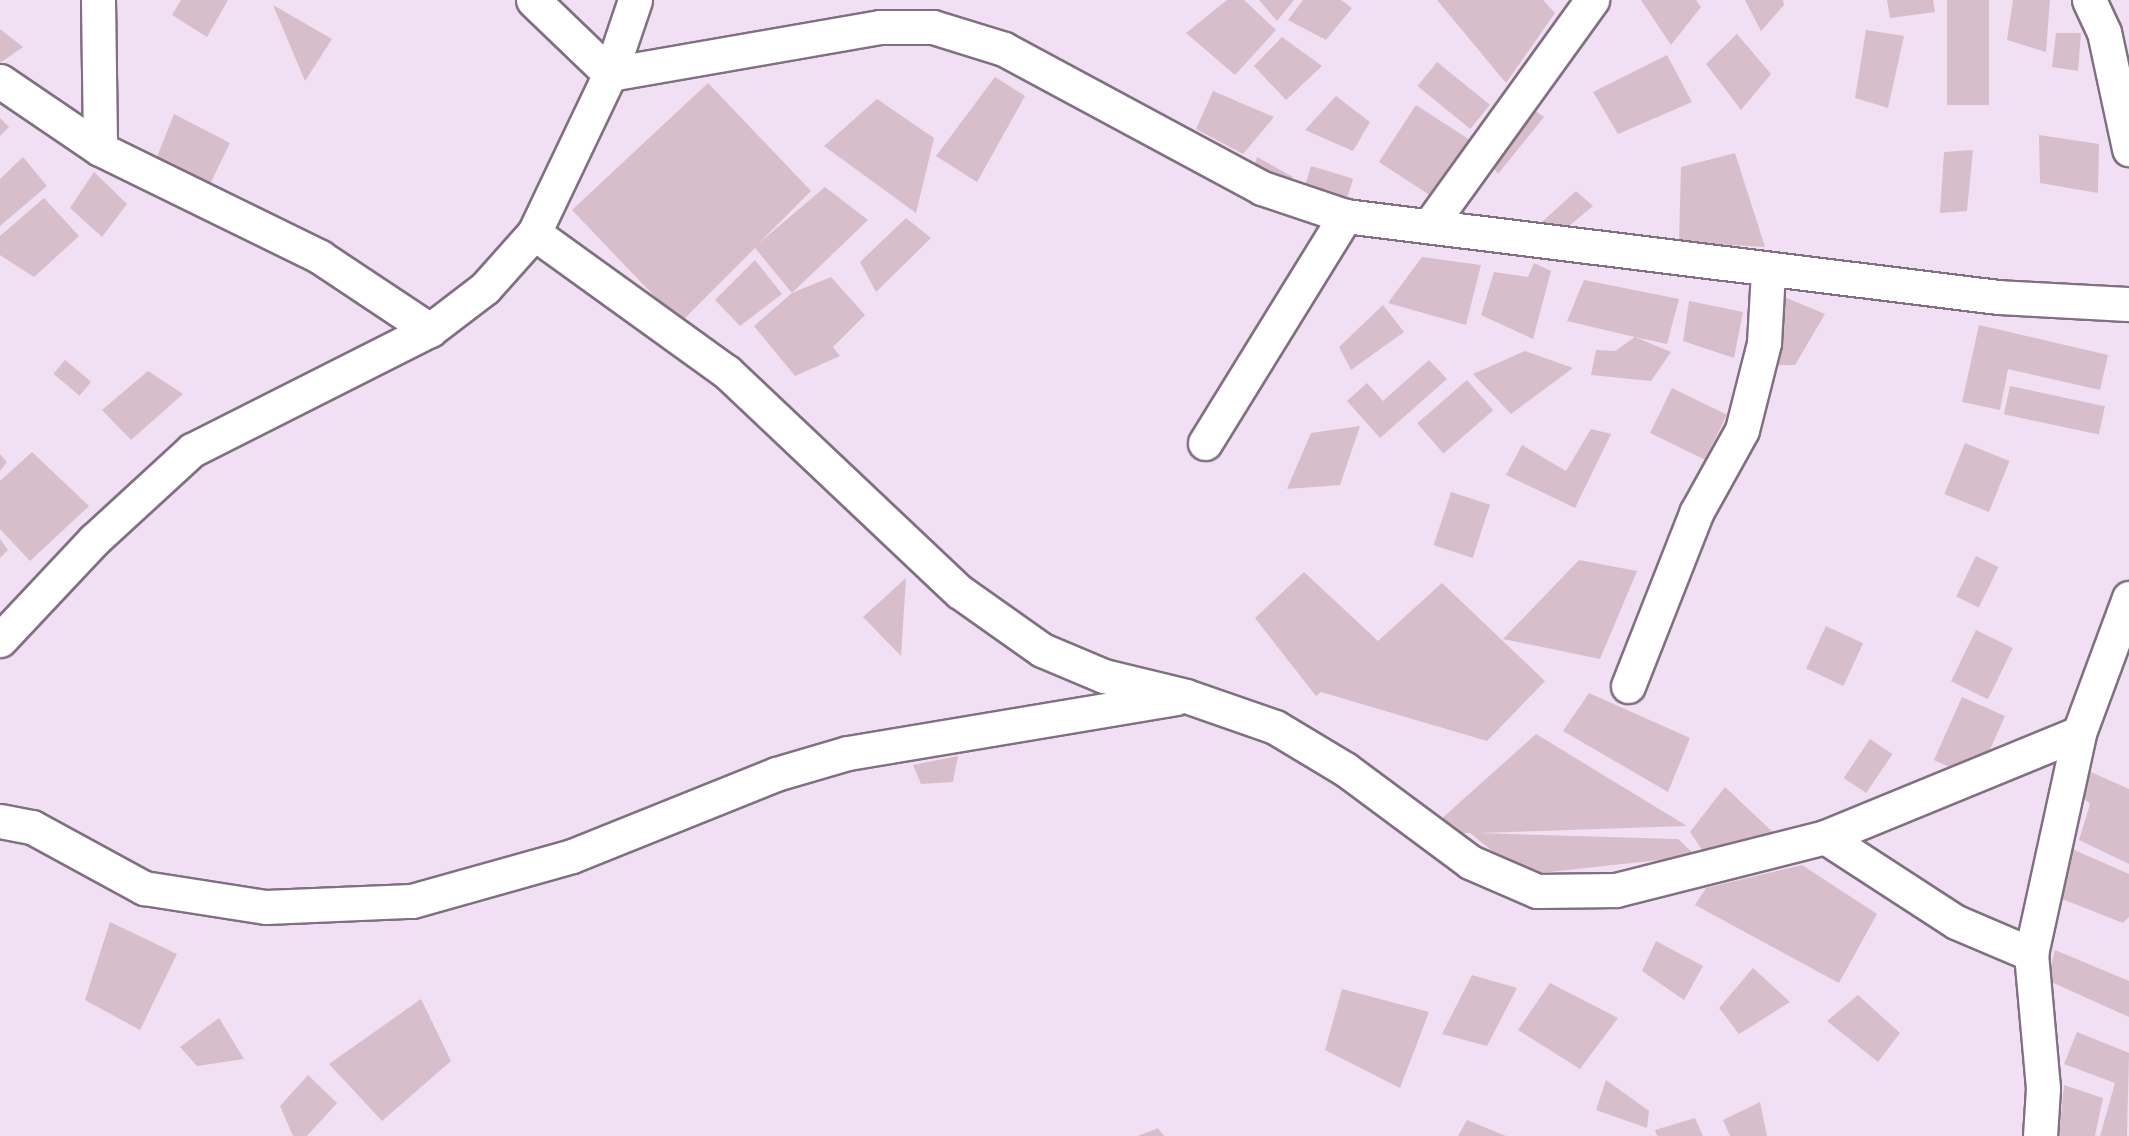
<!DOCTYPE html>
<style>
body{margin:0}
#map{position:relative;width:2129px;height:1136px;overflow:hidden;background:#f1dff3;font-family:"Exo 2",sans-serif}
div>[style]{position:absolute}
.building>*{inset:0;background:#d8beca;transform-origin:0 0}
.roads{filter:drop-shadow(2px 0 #807082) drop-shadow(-2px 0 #807082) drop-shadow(0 2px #807082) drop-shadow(0 -2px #807082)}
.street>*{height:33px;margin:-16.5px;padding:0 16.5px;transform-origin:16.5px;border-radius:16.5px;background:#fff}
span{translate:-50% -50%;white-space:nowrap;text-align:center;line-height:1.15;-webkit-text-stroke:4.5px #f1dff3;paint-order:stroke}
</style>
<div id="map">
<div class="building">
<i style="clip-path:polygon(181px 0,228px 0,207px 37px,172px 15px)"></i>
<i style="clip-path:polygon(1227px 0,1244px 0,1276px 30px,1235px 75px,1186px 33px)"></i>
<i style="clip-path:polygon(1259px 0,1294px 0,1277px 21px)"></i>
<i style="clip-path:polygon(1303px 0,1341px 0,1352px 8px,1326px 40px,1288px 20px)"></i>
<i style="clip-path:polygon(1437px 0,1543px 0,1555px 13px,1506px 83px)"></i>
<i style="clip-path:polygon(1641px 0,1696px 0,1701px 7px,1671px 45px)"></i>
<i style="clip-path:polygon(1745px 0,1783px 0,1784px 5px,1761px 31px)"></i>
<i style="clip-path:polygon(1887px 0,1933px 0,1935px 12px,1890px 18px)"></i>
<i style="left:1947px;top:0;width:42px;height:105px"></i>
<i style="clip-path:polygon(2013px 0,2050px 0,2046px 52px,2007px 40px)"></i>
<i style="clip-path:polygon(273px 5px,332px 39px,305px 81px)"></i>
<i style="clip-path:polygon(0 29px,23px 47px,0 63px)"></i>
<i style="clip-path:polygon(1866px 30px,1904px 36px,1888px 108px,1855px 98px)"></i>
<i style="clip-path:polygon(2056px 33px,2081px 33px,2078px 71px,2052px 67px)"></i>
<i style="clip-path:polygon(1737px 34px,1771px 74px,1741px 110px,1706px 64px)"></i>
<i style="clip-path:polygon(1282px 37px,1322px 66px,1286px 100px,1254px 66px)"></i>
<i style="clip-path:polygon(1667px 55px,1692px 102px,1618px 134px,1593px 92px)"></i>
<i style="left:1437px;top:62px;width:68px;height:31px;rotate:39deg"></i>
<i style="clip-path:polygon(995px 77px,1025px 96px,977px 182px,936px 156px)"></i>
<i style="clip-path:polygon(708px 83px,811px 191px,758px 244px,825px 187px,868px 220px,792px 293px,755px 248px,680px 323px,572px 210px)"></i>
<i style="clip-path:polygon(1213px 91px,1274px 117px,1243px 154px,1196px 129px)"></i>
<i style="clip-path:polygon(1336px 96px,1370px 122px,1353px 151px,1305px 130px)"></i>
<i style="clip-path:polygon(877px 99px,934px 138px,916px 213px,824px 146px)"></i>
<i style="left:1416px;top:105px;width:64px;height:68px;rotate:33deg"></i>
<i style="clip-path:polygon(1527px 105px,1544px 117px,1498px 174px,1485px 155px)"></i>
<i style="clip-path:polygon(174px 114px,230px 143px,210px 184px,155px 162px)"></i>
<i style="clip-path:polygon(0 118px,9px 127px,0 136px)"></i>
<i style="clip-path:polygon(2039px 135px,2099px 144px,2098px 193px,2040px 183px)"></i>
<i style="clip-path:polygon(1973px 150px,1967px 211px,1940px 213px,1944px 152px)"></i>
<i style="clip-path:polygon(1735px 153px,1765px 247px,1679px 242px,1681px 167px)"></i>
<i style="clip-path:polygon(23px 157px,47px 186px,0 226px,0 179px)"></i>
<i style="clip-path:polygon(1257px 157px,1293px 177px,1285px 186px,1252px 173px)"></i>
<i style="left:1311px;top:166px;width:44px;height:30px;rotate:17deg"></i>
<i style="clip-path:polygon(94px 172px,127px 204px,102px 237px,70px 208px)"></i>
<i style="clip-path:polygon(1576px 191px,1593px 206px,1558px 235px,1531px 232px)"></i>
<i style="clip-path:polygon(44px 198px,79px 236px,34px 277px,0 255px,0 236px)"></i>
<i style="clip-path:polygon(906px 218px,931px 238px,876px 292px,860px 262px)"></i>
<i style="clip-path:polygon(1422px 257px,1481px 265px,1466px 325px,1388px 303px)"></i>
<i style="clip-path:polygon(755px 260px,782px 294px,740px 326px,715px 300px)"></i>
<i style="clip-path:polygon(1534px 263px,1551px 271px,1533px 339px,1481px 315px,1494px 272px,1528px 277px)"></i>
<i style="clip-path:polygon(831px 277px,865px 315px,833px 347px,840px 356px,795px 376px,754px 326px,792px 293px)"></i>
<i style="clip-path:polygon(1584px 280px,1679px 299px,1667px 344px,1635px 337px,1671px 352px,1651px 381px,1591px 375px,1596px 350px,1615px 351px,1635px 337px,1567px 321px)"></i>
<i style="clip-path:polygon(1782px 296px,1825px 314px,1795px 365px,1771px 365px)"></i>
<i style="clip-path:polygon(1689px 301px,1743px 312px,1734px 358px,1683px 341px)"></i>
<i style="clip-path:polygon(1383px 305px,1404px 332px,1351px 370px,1339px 347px)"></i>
<i style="clip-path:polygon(1979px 325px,2108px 355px,2100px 390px,2008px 369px,2000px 410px,1962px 402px)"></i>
<i style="clip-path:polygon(1525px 351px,1573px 368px,1511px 414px,1473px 374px)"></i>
<i style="left:65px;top:360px;width:34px;height:18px;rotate:40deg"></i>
<i style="clip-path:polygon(1429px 360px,1447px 379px,1380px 438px,1347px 401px,1367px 383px,1383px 401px)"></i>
<i style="clip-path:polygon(148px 371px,183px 394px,131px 440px,102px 410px)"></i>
<i style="left:1467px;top:380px;width:40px;height:66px;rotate:49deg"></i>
<i style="left:2010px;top:386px;width:97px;height:29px;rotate:12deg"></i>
<i style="left:1672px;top:388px;width:61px;height:50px;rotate:26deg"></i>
<i style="clip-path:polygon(1360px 426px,1340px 485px,1287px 489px,1311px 433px)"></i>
<i style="clip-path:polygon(1591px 429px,1611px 434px,1575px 508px,1506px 475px,1522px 445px,1566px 471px)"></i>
<i style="left:1965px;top:443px;width:48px;height:55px;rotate:22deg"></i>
<i style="clip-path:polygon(32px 452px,89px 506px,30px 561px,0 529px,0 481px)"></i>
<i style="clip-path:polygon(0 454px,7px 462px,0 471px)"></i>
<i style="left:1451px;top:492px;width:41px;height:56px;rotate:18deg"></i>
<i style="clip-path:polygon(0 539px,8px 550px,0 558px)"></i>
<i style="left:1976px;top:556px;width:25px;height:45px;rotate:26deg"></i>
<i style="clip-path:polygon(1579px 560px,1637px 571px,1600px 659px,1503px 639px)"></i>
<i style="clip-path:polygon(1304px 572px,1378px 641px,1442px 583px,1545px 681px,1487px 741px,1321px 692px,1316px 696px,1255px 618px)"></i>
<i style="clip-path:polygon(906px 578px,901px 656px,863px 617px)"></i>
<i style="left:1826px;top:626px;width:41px;height:47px;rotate:25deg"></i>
<i style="left:1976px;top:630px;width:41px;height:57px;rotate:26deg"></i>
<i style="clip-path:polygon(1589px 693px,1690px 738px,1668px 792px,1563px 731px)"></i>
<i style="left:1962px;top:697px;width:47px;height:69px;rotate:24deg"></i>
<i style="clip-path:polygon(1536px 734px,1687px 826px,1478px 833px,1678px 839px,1696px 856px,1522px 875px,1470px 833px,1432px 834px,1439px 821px)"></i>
<i style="left:1870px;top:739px;width:27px;height:47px;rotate:34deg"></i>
<i style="clip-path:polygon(958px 756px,953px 782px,921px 784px,913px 765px)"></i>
<i style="clip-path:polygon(2091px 772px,2129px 789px,2129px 864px,2079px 840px,2090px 804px,2078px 792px)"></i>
<i style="clip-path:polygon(1725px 787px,1778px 837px,1707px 857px,1690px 832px)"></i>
<i style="clip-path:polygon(2072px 849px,2129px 874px,2129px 917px,2123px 923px,2052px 895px)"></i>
<i style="clip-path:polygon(1802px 865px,1877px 914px,1839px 983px,1695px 905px,1706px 888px)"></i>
<i style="clip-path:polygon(110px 922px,177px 954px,140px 1030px,85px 1000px)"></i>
<i style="clip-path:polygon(1656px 941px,1703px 966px,1684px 1000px,1642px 971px)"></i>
<i style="clip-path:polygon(2055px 950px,2129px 981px,2129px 1017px,2047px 980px)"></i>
<i style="clip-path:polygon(1753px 968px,1790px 1002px,1739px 1034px,1719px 1008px)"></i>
<i style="clip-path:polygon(1472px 975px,1517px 988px,1487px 1046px,1442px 1034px)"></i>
<i style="clip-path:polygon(1550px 983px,1618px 1018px,1580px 1069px,1518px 1030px)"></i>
<i style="clip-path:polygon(1342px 989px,1429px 1012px,1400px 1088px,1325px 1050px)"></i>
<i style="clip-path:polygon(1858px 995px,1900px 1033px,1878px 1062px,1827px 1021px)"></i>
<i style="clip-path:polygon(421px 999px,451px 1061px,382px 1121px,329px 1064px)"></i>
<i style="clip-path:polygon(219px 1018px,244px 1059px,197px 1066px,180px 1047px)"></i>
<i style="clip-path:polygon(2077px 1032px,2129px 1053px,2127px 1136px,2100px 1136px,2115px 1083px,2064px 1064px)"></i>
<i style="clip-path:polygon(308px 1075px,337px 1103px,307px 1136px,293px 1136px,280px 1106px)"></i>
<i style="clip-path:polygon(1606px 1080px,1649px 1111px,1647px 1128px,1596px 1110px)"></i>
<i style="clip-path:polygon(2064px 1085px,2103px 1098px,2095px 1136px,2059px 1136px)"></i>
<i style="clip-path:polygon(1760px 1102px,1767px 1136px,1730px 1136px,1723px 1120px)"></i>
<i style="clip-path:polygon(1695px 1118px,1703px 1136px,1657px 1136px,1655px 1130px)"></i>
<i style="clip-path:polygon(1467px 1120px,1506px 1136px,1458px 1136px)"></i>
<i style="clip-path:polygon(1158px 1128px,1164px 1136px,1138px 1136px)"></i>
</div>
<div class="roads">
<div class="street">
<i style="left:98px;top:0;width:149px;rotate:89.2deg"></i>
<i style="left:533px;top:0;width:107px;rotate:43.9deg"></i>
<i style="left:610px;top:74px;width:274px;rotate:-9.9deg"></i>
<i style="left:880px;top:27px;width:53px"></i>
<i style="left:933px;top:27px;width:74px;rotate:17.2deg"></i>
<i style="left:1004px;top:49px;width:293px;rotate:28.3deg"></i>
<i style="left:1262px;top:188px;width:88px;rotate:18.6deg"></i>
<i style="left:1345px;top:216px;width:658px;rotate:7.07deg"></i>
<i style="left:1998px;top:297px;width:131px;rotate:3.1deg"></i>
<i style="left:2089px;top:0;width:35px;rotate:65deg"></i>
<i style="left:2104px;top:32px;width:120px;rotate:77.9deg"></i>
<i style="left:0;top:81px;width:121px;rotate:34.2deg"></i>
<i style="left:100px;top:149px;width:245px;rotate:26.1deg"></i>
<i style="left:320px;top:257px;width:132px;rotate:33.6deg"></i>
<i style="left:1429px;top:226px;width:279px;rotate:-54.2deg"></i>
<i style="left:534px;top:233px;width:238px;rotate:35.8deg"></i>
<i style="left:727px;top:372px;width:320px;rotate:43.4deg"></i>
<i style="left:960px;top:592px;width:100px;rotate:35.3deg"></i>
<i style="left:1042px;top:650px;width:67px;rotate:22.8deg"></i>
<i style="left:1104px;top:676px;width:84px;rotate:13.7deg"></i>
<i style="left:1186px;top:696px;width:94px;rotate:19.2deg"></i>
<i style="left:1275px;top:727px;width:82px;rotate:31deg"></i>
<i style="left:1345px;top:769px;width:156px;rotate:36.6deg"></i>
<i style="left:1470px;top:862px;width:73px;rotate:23.4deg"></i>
<i style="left:1537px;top:891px;width:79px;rotate:-0.7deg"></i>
<i style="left:1616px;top:890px;width:216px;rotate:-14.2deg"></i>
<i style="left:1825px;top:837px;width:274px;rotate:-22.3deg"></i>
<i style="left:1205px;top:443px;width:267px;rotate:-58.3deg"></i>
<i style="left:0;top:640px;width:137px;rotate:-46.8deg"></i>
<i style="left:94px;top:540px;width:133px;rotate:-42.6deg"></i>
<i style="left:192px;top:450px;width:267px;rotate:-26.8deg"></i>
<i style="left:430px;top:330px;width:69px;rotate:-37.4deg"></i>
<i style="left:485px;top:288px;width:74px;rotate:-48.3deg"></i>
<i style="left:534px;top:233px;width:176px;rotate:-64.5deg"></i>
<i style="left:610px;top:74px;width:78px;rotate:-71.3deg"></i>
<i style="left:1628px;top:686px;width:186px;rotate:-68.5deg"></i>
<i style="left:1696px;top:513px;width:95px;rotate:-61deg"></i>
<i style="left:1742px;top:430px;width:90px;rotate:-75.8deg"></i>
<i style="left:1764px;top:343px;width:72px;rotate:-86.8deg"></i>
<i style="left:0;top:821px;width:33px;rotate:11deg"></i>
<i style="left:32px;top:827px;width:128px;rotate:28.6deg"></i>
<i style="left:144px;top:888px;width:123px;rotate:8.9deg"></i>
<i style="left:266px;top:907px;width:146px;rotate:-2.4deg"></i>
<i style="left:412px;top:901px;width:166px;rotate:-15.7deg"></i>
<i style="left:572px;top:856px;width:220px;rotate:-21.9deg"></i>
<i style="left:776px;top:774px;width:75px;rotate:-16.3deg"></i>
<i style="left:848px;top:753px;width:332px;rotate:-9.5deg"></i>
<i style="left:1825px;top:837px;width:156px;rotate:33deg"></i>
<i style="left:1956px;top:922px;width:82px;rotate:23.1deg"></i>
<i style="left:2040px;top:1136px;width:48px;rotate:-86.4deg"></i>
<i style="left:2043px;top:1088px;width:135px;rotate:-95.1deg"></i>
<i style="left:2031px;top:954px;width:226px;rotate:-77.7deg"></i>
<i style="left:2079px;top:733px;width:144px;rotate:-69.7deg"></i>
</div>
</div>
</div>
